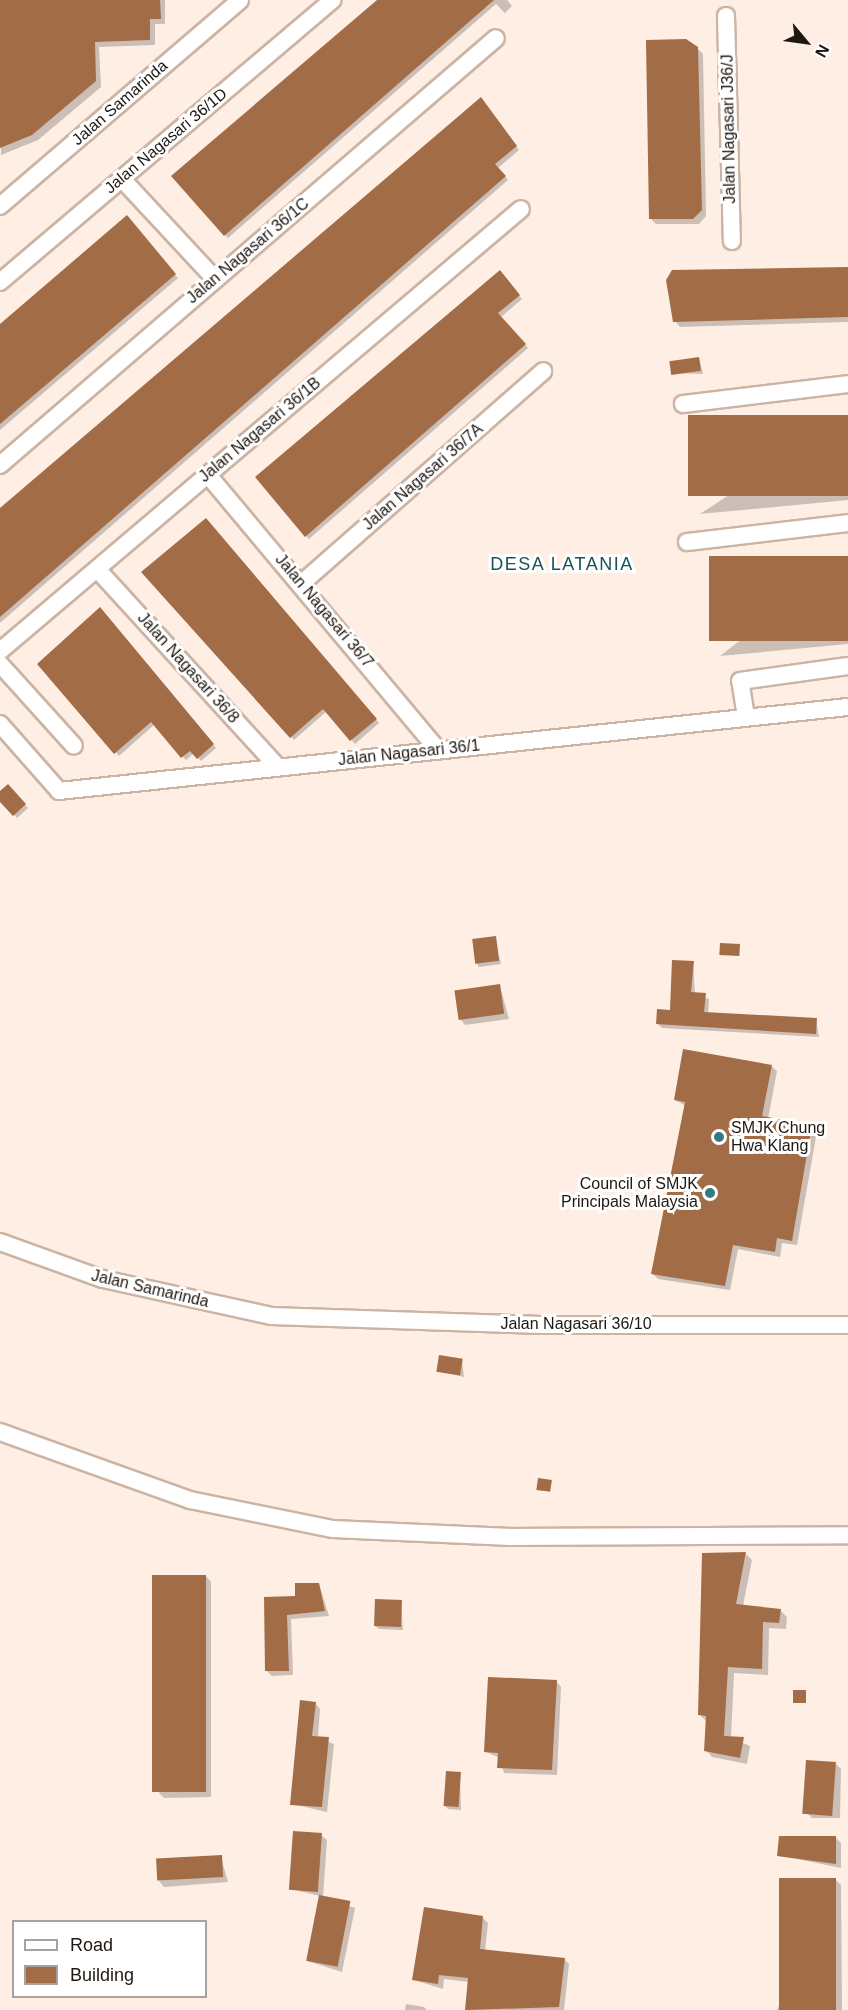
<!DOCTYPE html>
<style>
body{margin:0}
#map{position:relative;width:848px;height:2010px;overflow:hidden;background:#feeee4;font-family:Arial,sans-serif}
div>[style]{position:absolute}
.shadow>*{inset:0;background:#0003}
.building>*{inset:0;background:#a26c46;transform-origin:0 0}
.roads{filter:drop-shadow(2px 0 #ccb4a4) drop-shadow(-2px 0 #ccb4a4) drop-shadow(0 2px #ccb4a4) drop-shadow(0 -2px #ccb4a4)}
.minor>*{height:16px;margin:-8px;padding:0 8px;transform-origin:8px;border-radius:8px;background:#fff}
.dots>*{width:16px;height:16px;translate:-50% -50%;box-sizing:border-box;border:3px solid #fff;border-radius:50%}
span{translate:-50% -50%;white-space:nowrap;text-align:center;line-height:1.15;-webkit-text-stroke:6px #fff;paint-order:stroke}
.street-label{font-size:16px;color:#1f1711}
.poi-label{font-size:16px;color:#1f1711}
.left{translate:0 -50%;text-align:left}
.right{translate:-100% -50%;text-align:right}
.neighbourhood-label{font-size:18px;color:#175359;letter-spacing:1.5px}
.legend{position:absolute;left:12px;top:1920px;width:195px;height:78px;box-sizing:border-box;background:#fff;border:2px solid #a5a2a0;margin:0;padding:8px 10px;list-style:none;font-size:18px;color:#1f1711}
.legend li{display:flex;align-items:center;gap:12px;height:30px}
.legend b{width:30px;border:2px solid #a5a2a0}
.north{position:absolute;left:776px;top:12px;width:60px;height:60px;-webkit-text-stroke:4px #fff;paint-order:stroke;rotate:119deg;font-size:16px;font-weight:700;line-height:24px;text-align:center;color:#1f1711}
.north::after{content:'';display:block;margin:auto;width:21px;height:27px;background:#1f1711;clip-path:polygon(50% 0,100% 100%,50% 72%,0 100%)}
</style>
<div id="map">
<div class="shadow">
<i style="clip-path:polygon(0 0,165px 0,165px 24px,155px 24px,155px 45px,99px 47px,101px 87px,38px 140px,1px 155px)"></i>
<i style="clip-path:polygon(379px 0,507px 0,512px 6px,505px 13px,496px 4px,228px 238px,173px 176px)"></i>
<i style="clip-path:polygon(697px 48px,703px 54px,706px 216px,699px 224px,656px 224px,651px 219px)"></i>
<i style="clip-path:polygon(484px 102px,519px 150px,498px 168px,508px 180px,0 623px,0 510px)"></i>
<i style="clip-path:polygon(130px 221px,178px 278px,0 430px,0 326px)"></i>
<i style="clip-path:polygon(848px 270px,848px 322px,680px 327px,675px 321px)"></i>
<i style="clip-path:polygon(503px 275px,522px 299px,501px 317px,528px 348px,309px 539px,306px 536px)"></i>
<i style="clip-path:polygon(699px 358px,703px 374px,671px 373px)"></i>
<i style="clip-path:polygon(848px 417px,848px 500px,700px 514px)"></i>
<i style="clip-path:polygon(209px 524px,379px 723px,355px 744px,327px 711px,294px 740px,143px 572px)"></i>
<i style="clip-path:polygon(848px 557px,848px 644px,720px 656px)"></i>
<i style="clip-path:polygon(103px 612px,216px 748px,201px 761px,194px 753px,186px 760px,155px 724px,119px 756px,39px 664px)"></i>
<i style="clip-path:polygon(8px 786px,28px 808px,17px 818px,0 800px)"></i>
<i style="clip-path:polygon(495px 938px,501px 964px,479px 967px,476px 963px)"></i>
<i style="clip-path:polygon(693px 963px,695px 994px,709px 999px,708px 1014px,816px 1020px,819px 1037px,662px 1028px,657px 1023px,671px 1012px)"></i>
<i style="clip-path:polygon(500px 986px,509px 1019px,465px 1025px,460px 1019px)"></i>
<i style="clip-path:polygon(771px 1066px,777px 1071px,768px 1119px,817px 1131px,797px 1245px,782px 1243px,780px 1257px,738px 1249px,730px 1290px,658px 1279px,652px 1273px,686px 1106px,675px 1100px)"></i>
<i style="clip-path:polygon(462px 1360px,464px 1377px,439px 1371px)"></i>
<i style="clip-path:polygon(746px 1554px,752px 1560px,743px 1606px,780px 1610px,787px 1617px,786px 1629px,769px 1628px,768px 1675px,734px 1673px,731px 1738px,750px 1746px,747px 1764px,712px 1757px,706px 1750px,706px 1721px,700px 1715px)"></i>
<i style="clip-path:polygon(206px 1576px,211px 1582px,211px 1797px,164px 1798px,159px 1793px)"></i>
<i style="clip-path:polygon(319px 1584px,329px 1616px,291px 1619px,293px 1675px,272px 1676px,267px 1671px,265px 1598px,297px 1597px)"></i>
<i style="clip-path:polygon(401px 1601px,403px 1630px,379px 1629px,375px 1626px)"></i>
<i style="clip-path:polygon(556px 1681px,561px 1687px,557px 1775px,504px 1773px,500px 1758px,486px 1752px)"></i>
<i style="clip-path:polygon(315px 1703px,320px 1709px,318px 1738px,334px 1744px,327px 1812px,292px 1804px)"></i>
<i style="clip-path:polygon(835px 1763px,841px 1769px,840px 1818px,812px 1818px,807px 1813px)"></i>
<i style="clip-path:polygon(460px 1774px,461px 1810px,448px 1809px,445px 1806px)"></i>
<i style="clip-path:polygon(321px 1835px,327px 1840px,323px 1897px,355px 1908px,342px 1972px,307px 1961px,320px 1896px,291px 1889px)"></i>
<i style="clip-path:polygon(835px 1837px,841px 1843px,841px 1868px,778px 1855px)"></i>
<i style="clip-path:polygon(221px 1857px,228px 1882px,164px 1887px,159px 1881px)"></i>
<i style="clip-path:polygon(836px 1880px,841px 1885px,842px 2010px,777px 2010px)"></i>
<i style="clip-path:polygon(483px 1918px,488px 1923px,485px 1951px,564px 1959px,569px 1964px,564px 2010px,466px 2010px,469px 1982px,444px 1979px,443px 1989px,414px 1980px)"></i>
<i style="clip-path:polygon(406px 2004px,424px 2007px,427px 2010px,405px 2010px)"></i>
</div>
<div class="building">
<i style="clip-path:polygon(0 0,160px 0,161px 19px,150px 19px,150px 40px,95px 42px,96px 81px,32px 135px,0 148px)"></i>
<i style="clip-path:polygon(377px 0,494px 0,224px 236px,171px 176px)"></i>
<i style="clip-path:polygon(686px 39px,698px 47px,702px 210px,693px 219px,649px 219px,646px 40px)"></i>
<i style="clip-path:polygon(481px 97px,517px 146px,495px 164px,506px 176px,0 617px,0 508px)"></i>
<i style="clip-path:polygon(127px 215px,176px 274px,0 424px,0 324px)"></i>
<i style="clip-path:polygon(848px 267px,848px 317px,673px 322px,666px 280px,672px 270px)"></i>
<i style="clip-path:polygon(500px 270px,520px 295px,498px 313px,526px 344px,305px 537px,255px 477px)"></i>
<i style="left:699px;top:357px;width:14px;height:30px;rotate:82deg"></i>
<i style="left:848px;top:415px;width:81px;height:160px;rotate:90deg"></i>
<i style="clip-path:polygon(206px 518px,377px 719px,350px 741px,323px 709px,290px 738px,141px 572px)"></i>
<i style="left:848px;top:556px;width:85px;height:139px;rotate:90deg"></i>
<i style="clip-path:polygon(100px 607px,214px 744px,197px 759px,190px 751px,181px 758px,151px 722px,114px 754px,37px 664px)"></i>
<i style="clip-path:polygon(8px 784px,26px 804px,13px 816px,0 802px,0 791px)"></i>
<i style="left:496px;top:936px;width:25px;height:24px;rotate:83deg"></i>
<i style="left:720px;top:943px;width:20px;height:12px;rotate:3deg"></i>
<i style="clip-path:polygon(672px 960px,694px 961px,691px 992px,706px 993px,704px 1012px,817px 1018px,816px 1034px,656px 1024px,657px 1009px,670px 1010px)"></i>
<i style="left:500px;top:984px;width:30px;height:46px;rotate:82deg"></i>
<i style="clip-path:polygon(683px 1049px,772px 1065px,762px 1116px,812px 1125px,792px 1241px,777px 1238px,775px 1252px,733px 1245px,725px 1286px,651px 1274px,685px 1102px,674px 1100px)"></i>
<i style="left:439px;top:1355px;width:24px;height:17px;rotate:9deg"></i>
<i style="left:538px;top:1478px;width:14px;height:12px;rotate:8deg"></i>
<i style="clip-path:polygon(746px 1552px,736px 1604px,781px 1609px,779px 1623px,763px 1622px,762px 1669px,728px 1667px,724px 1736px,744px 1737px,740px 1758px,704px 1751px,706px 1716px,698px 1715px,702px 1553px)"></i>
<i style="left:206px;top:1575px;width:217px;height:54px;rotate:90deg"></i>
<i style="clip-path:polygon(295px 1583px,319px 1583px,325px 1611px,287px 1615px,289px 1671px,265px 1671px,264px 1597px,295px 1596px)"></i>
<i style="left:375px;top:1599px;width:27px;height:27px;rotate:2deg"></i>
<i style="clip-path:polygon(488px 1677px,557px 1680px,552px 1770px,497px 1768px,498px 1753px,484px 1752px)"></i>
<i style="left:793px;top:1690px;width:13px;height:13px"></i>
<i style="clip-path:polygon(300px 1700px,316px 1702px,312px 1736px,329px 1737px,322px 1807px,290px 1805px)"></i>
<i style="left:806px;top:1760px;width:30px;height:54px;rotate:4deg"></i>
<i style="left:446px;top:1771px;width:15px;height:35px;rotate:4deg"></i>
<i style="left:293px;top:1831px;width:29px;height:59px;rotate:4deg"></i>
<i style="clip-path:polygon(779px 1836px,836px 1836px,836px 1864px,777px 1856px)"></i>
<i style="left:222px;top:1855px;width:22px;height:66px;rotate:87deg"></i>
<i style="left:779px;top:1878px;width:57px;height:132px"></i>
<i style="left:319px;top:1895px;width:32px;height:67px;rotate:11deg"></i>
<i style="clip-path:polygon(424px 1907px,483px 1916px,480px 1949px,565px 1958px,559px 2007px,465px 2010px,468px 1978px,439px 1975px,438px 1984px,412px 1980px)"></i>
</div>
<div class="roads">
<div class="minor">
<i style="left:726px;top:16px;width:225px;rotate:88.5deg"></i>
<i style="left:122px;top:179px;width:137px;rotate:47.1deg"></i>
<i style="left:0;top:206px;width:316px;rotate:-40.6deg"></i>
<i style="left:0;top:282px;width:436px;rotate:-40.3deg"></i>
<i style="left:683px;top:404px;width:166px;rotate:-6.9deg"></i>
<i style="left:0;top:465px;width:654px;rotate:-40.72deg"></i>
<i style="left:208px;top:475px;width:359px;rotate:50.1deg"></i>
<i style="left:687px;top:542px;width:162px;rotate:-6.7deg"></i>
<i style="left:97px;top:569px;width:268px;rotate:47.6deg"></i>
<i style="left:302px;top:583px;width:321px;rotate:-41.3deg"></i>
<i style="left:0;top:651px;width:683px;rotate:-40.31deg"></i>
<i style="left:0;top:664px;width:110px;rotate:47.9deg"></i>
<i style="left:746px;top:717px;width:36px;rotate:-99deg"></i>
<i style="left:740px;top:681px;width:109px;rotate:-7.9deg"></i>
<i style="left:0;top:724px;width:89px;rotate:48.6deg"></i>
<i style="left:59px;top:791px;width:793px;rotate:-6.08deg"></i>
<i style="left:0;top:1242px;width:109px;rotate:19.8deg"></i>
<i style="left:103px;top:1279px;width:172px;rotate:12.4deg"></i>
<i style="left:271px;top:1316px;width:271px;rotate:1.9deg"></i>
<i style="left:542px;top:1325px;width:306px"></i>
<i style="left:0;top:1432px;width:202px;rotate:19.7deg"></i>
<i style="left:190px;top:1500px;width:146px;rotate:11.5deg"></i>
<i style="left:333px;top:1529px;width:178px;rotate:2.6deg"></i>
<i style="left:511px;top:1537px;width:337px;rotate:-0.3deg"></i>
</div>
</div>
<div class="dots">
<i style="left:719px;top:1137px;background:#337b83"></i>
<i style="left:710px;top:1193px;background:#337b83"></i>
</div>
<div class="street-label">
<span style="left:120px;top:103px;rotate:-41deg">Jalan Samarinda</span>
<span style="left:729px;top:129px;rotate:-91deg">Jalan Nagasari J36/J</span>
<span style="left:166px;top:141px;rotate:-40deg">Jalan Nagasari 36/1D</span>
<span style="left:248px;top:251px;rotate:-40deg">Jalan Nagasari 36/1C</span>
<span style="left:260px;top:430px;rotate:-40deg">Jalan Nagasari 36/1B</span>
<span style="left:423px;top:477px;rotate:-41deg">Jalan Nagasari 36/7A</span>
<span style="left:324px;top:611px;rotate:50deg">Jalan Nagasari 36/7</span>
<span style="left:188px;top:668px;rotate:48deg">Jalan Nagasari 36/8</span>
<span style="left:409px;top:753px;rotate:-6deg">Jalan Nagasari 36/1</span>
<span style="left:150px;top:1289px;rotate:13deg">Jalan Samarinda</span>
<span style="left:576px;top:1324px">Jalan Nagasari 36/10</span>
</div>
<div class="poi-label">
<span class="left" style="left:731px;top:1137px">SMJK Chung<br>Hwa Klang</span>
<span class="right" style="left:698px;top:1193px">Council of SMJK<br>Principals Malaysia</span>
</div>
<div class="neighbourhood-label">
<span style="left:562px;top:564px">DESA LATANIA</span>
</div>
<ul class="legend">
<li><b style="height:8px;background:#fff"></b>Road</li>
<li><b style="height:16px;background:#a26c46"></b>Building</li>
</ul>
<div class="north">N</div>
</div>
